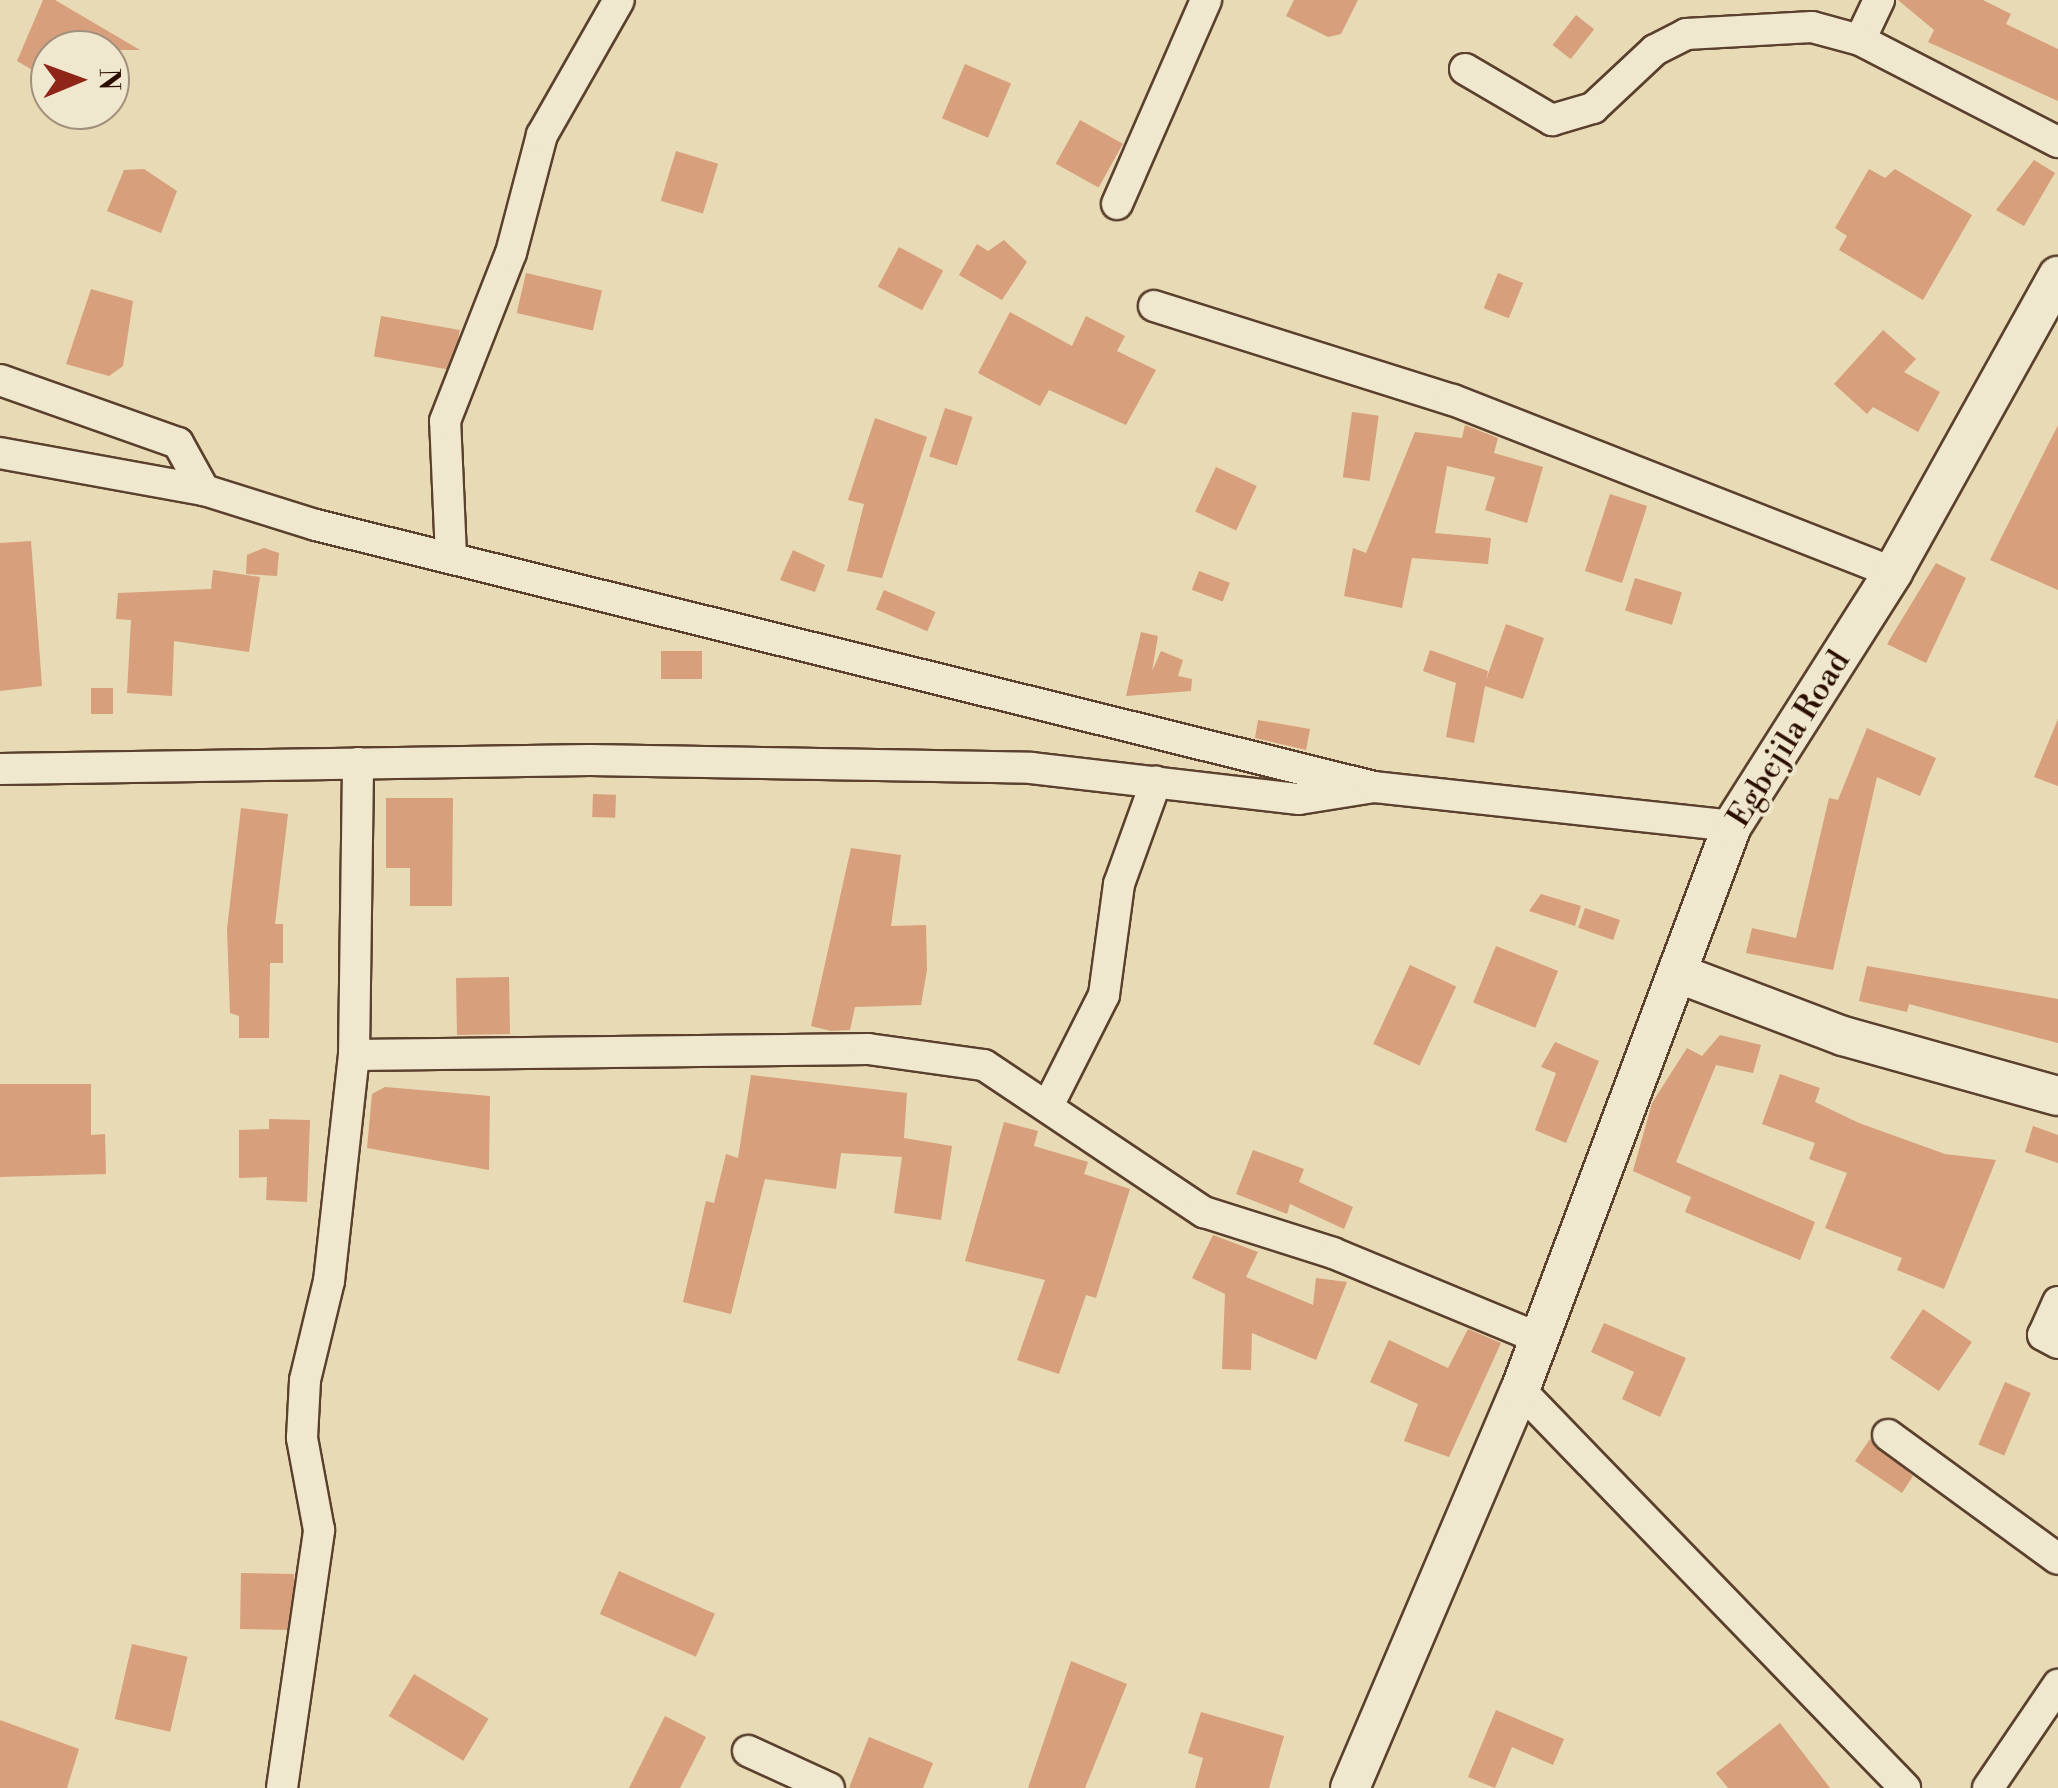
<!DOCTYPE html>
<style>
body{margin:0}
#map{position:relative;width:2058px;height:1788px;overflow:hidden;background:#e7dab4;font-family:"Libre Bodoni",serif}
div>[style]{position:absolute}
.building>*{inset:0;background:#d79f7b;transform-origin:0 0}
.roads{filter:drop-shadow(2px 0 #5a402d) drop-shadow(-2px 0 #5a402d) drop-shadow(0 2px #5a402d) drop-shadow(0 -2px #5a402d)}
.minor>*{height:30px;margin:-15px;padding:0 15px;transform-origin:15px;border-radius:15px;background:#efe7ce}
.tertiary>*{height:38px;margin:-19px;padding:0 19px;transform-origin:19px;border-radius:19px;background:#efe7ce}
span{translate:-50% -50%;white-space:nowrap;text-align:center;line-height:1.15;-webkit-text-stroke:8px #efe7ce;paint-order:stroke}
.street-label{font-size:32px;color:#2b0d00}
.north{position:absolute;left:30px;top:30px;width:100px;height:100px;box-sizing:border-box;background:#efe7ce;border:2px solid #a1907c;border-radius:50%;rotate:89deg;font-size:28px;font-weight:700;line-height:40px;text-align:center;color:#2b0d00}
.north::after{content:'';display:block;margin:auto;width:35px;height:45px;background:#8f2418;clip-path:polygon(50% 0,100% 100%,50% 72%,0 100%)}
</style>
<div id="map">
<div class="building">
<i style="clip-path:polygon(43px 0,55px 0,140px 50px,50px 50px,41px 75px,17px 61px)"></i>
<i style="clip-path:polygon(1294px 0,1358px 0,1341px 34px,1328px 37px,1286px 16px)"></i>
<i style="clip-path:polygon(1898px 0,1983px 0,2011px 14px,2006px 24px,2058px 49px,2058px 101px,1928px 42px,1934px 30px)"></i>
<i style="left:1576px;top:15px;width:23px;height:38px;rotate:38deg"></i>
<i style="left:965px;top:64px;width:50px;height:59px;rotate:23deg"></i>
<i style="left:1080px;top:120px;width:49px;height:50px;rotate:29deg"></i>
<i style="left:676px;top:151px;width:44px;height:52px;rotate:17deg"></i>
<i style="clip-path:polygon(2034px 160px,2055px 173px,2024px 226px,1996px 210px)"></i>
<i style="clip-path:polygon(144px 169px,177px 191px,161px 233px,107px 211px,124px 170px)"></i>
<i style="clip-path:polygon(1869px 169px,1885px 178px,1895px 169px,1972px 215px,1923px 300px,1839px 250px,1847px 236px,1835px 228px)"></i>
<i style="clip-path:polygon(1004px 240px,1027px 262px,1002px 300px,959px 275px,977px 244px,988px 251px)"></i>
<i style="left:899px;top:247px;width:50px;height:45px;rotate:28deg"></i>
<i style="left:526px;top:273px;width:78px;height:41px;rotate:13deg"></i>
<i style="left:1498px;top:273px;width:27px;height:38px;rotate:22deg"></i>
<i style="clip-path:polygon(91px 289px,133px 301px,123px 366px,109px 376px,66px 364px)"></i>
<i style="clip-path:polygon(1010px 312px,1072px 346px,1086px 316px,1125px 336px,1117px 351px,1156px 370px,1126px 425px,1049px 390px,1040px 406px,978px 373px)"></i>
<i style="left:381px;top:316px;width:80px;height:41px;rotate:10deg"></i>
<i style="clip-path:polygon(1883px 330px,1916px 359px,1904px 372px,1940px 392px,1918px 432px,1873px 407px,1867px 414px,1834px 384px)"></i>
<i style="left:945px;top:408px;width:29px;height:51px;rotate:18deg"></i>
<i style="left:1352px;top:412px;width:27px;height:66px;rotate:8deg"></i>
<i style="clip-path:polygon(875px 418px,927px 437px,882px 578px,847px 571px,864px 504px,848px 500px)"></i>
<i style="clip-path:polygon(1465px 425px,1498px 438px,1494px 453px,1543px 467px,1527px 523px,1485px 510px,1495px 477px,1447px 466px,1435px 533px,1491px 538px,1488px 564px,1412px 558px,1402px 608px,1344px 596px,1353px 548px,1366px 553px,1415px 432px,1462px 438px)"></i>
<i style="clip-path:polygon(2058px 425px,2058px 590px,1990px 560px)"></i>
<i style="left:1216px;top:467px;width:45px;height:49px;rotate:25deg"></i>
<i style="left:1610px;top:494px;width:39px;height:81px;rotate:18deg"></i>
<i style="clip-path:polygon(31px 541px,42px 686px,0 691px,0 543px)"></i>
<i style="clip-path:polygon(264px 548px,279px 553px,277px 576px,246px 574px,247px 555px)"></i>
<i style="clip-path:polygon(793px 550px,825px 565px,815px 592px,780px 580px)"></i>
<i style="clip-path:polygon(1936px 563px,1966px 578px,1926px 663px,1887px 644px)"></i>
<i style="clip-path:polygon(213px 570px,260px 577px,249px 652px,174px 641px,172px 696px,127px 693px,131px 620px,116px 619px,118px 593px,211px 589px)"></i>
<i style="left:1199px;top:571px;width:33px;height:20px;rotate:21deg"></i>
<i style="left:1635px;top:578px;width:49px;height:34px;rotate:17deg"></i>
<i style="left:884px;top:590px;width:56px;height:21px;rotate:23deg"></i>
<i style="clip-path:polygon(1506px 624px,1544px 638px,1523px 699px,1485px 686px,1474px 743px,1446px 737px,1456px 683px,1423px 671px,1430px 650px,1488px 671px,1486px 680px)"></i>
<i style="clip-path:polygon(1141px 632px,1158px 636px,1152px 671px,1161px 651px,1183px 660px,1178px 676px,1192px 679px,1191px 691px,1126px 696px)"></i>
<i style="left:661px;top:651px;width:41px;height:28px"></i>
<i style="left:91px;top:688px;width:22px;height:26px"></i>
<i style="clip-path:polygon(2058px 719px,2058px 786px,2034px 777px)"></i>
<i style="clip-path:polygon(1258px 720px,1310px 729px,1306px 750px,1255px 738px)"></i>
<i style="clip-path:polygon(1867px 728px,1936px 758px,1920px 796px,1877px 777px,1833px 970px,1746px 953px,1752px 928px,1796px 938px,1829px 798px,1838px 800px)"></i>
<i style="left:593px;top:794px;width:23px;height:23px;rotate:2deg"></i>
<i style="clip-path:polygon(386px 798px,453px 798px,452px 906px,410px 906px,410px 868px,386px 868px)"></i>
<i style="clip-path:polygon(241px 808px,288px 814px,275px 924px,283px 924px,283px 963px,270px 963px,269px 1038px,239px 1038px,239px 1016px,230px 1013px,227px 929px)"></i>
<i style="clip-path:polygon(851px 848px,901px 855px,891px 926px,926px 925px,927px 970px,921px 1005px,855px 1007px,850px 1030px,831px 1031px,811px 1026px)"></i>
<i style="clip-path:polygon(1541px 894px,1581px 906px,1575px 926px,1529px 911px)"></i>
<i style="left:1585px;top:908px;width:37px;height:21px;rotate:19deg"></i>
<i style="left:1496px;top:946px;width:67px;height:61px;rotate:22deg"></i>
<i style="left:1410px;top:965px;width:51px;height:87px;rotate:25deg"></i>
<i style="clip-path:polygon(1867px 966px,2058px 999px,2058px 1043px,1909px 1004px,1907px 1012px,1859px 1001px)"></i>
<i style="left:509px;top:977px;width:57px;height:53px;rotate:89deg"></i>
<i style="clip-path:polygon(1720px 1035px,1761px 1045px,1753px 1073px,1716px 1065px,1676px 1162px,1815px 1222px,1800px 1260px,1685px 1212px,1691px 1197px,1633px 1171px,1652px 1103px,1687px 1048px,1702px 1056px)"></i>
<i style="clip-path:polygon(1555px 1042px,1599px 1061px,1566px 1143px,1535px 1130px,1556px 1073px,1541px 1067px)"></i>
<i style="clip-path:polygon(1780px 1074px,1820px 1088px,1815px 1102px,1859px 1123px,1945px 1154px,1996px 1160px,1944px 1289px,1897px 1270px,1902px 1258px,1825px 1228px,1847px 1173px,1809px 1159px,1815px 1143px,1762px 1124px)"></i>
<i style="clip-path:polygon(751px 1075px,907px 1093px,904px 1138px,952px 1146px,941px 1220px,894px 1213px,902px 1157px,841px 1153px,836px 1189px,765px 1179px,731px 1314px,683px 1302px,706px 1201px,714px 1203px,726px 1154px,738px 1158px)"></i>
<i style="clip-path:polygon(0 1084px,91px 1084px,91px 1135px,105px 1134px,106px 1174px,0 1177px)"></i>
<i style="clip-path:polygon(385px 1087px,490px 1096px,489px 1170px,367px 1148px,372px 1094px)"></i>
<i style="clip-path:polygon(269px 1119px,310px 1120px,307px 1202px,266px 1200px,267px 1177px,239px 1178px,239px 1130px,269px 1129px)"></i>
<i style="clip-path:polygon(1004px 1122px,1038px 1131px,1034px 1146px,1088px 1162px,1084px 1174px,1130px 1189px,1096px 1298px,1086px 1295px,1059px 1374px,1017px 1360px,1045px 1280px,965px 1261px)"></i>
<i style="clip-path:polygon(2033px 1126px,2058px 1135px,2058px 1163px,2025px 1152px)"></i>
<i style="clip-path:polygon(1253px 1150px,1304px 1169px,1299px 1182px,1353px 1207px,1344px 1229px,1290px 1204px,1287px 1214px,1236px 1194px)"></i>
<i style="clip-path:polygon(1213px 1235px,1258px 1252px,1246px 1277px,1313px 1305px,1316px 1278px,1347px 1282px,1316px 1360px,1252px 1333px,1251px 1370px,1222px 1369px,1225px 1294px,1192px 1278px)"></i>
<i style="left:1923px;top:1309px;width:59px;height:59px;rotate:34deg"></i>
<i style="clip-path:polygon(1604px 1323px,1686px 1358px,1660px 1417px,1622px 1399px,1634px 1372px,1591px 1352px)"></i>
<i style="clip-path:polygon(1468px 1329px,1501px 1343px,1449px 1457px,1404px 1441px,1418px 1404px,1370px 1382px,1389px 1340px,1448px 1368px)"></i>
<i style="left:2005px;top:1382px;width:28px;height:68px;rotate:23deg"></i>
<i style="clip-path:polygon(1870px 1439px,1913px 1476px,1902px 1493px,1855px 1461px)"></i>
<i style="left:619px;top:1571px;width:105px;height:47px;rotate:24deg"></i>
<i style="left:241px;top:1573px;width:53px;height:56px;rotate:1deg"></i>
<i style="left:132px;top:1644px;width:57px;height:77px;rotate:13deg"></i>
<i style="clip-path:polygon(1071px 1661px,1127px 1684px,1085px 1788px,1028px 1788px)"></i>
<i style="left:414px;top:1674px;width:87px;height:49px;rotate:31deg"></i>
<i style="clip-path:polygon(1496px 1710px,1564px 1739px,1553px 1765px,1512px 1747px,1495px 1788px,1468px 1777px)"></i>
<i style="clip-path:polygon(1201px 1712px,1284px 1736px,1269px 1788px,1195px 1788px,1203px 1758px,1188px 1753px)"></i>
<i style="clip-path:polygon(665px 1716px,706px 1737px,680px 1788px,629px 1788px)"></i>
<i style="clip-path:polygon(0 1720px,79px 1749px,67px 1788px,0 1788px)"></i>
<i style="clip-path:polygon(1780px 1723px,1830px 1788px,1728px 1788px,1716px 1773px)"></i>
<i style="clip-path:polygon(869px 1737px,933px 1763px,923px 1788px,849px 1788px)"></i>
</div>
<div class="roads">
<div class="minor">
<i style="left:1879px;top:0;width:44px;rotate:115.4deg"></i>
<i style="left:1860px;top:40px;width:223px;rotate:27.3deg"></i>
<i style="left:1465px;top:69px;width:101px;rotate:30.4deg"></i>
<i style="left:1552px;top:120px;width:43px;rotate:-16.3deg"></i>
<i style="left:1593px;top:108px;width:85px;rotate:-43.1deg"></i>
<i style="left:1655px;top:50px;width:35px;rotate:-27deg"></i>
<i style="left:1686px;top:34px;width:126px;rotate:-3.2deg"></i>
<i style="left:1812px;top:27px;width:50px;rotate:15.2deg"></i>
<i style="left:1117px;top:204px;width:223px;rotate:-66.4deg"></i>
<i style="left:1154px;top:306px;width:313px;rotate:17.5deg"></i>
<i style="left:1453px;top:400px;width:472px;rotate:21.4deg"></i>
<i style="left:0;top:380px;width:189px;rotate:19.5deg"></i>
<i style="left:178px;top:443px;width:54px;rotate:61deg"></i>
<i style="left:204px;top:490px;width:117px;rotate:17.4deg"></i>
<i style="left:316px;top:525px;width:1090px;rotate:13.91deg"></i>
<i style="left:0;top:453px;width:207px;rotate:10.3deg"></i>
<i style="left:451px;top:556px;width:135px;rotate:-92.5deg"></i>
<i style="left:445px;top:421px;width:180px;rotate:-68.6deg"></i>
<i style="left:511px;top:253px;width:122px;rotate:-75.3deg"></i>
<i style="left:542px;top:135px;width:155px;rotate:-60.3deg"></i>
<i style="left:0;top:769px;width:590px;rotate:-0.87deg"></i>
<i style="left:590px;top:760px;width:441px;rotate:1deg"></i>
<i style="left:1031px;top:768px;width:270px;rotate:6.6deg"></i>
<i style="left:1299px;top:799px;width:76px;rotate:-9.1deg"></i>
<i style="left:1374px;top:787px;width:360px;rotate:6.2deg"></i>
<i style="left:354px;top:1055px;width:514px;rotate:-0.67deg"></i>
<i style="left:868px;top:1049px;width:117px;rotate:7.9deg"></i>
<i style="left:984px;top:1065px;width:265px;rotate:33.8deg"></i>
<i style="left:1204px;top:1212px;width:135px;rotate:17.6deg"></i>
<i style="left:1333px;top:1253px;width:222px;rotate:22.5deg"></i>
<i style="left:1049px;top:1104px;width:122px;rotate:-63.2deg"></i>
<i style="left:1104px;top:995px;width:112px;rotate:-82.3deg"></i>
<i style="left:1119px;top:884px;width:109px;rotate:-70.1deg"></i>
<i style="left:2058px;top:1302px;width:36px;rotate:114deg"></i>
<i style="left:2043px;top:1335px;width:17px;rotate:28deg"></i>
<i style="left:1520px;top:1390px;width:554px;rotate:45.95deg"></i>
<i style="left:1888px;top:1435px;width:210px;rotate:36.1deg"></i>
<i style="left:748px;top:1751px;width:89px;rotate:24.6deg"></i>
<i style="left:282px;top:1788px;width:261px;rotate:-81.8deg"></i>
<i style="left:319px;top:1530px;width:94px;rotate:-100.5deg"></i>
<i style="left:302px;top:1438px;width:58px;rotate:-87deg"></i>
<i style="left:305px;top:1380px;width:102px;rotate:-76.4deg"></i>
<i style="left:329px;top:1281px;width:227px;rotate:-83.7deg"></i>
<i style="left:354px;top:1055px;width:292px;rotate:-89.2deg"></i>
<i style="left:1988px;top:1788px;width:125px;rotate:-55.8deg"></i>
</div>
<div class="tertiary">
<i style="left:1682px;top:975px;width:172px;rotate:20.8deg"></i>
<i style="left:1843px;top:1036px;width:223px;rotate:15.6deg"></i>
<i style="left:1350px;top:1788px;width:433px;rotate:-66.9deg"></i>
<i style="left:1520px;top:1390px;width:603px;rotate:-69.4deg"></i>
<i style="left:1732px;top:826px;width:301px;rotate:-57.6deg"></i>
<i style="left:1893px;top:572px;width:339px;rotate:-60.9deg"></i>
</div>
</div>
<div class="street-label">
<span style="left:1789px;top:739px;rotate:-58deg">Egbejila Road</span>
</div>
<div class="north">N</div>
</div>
